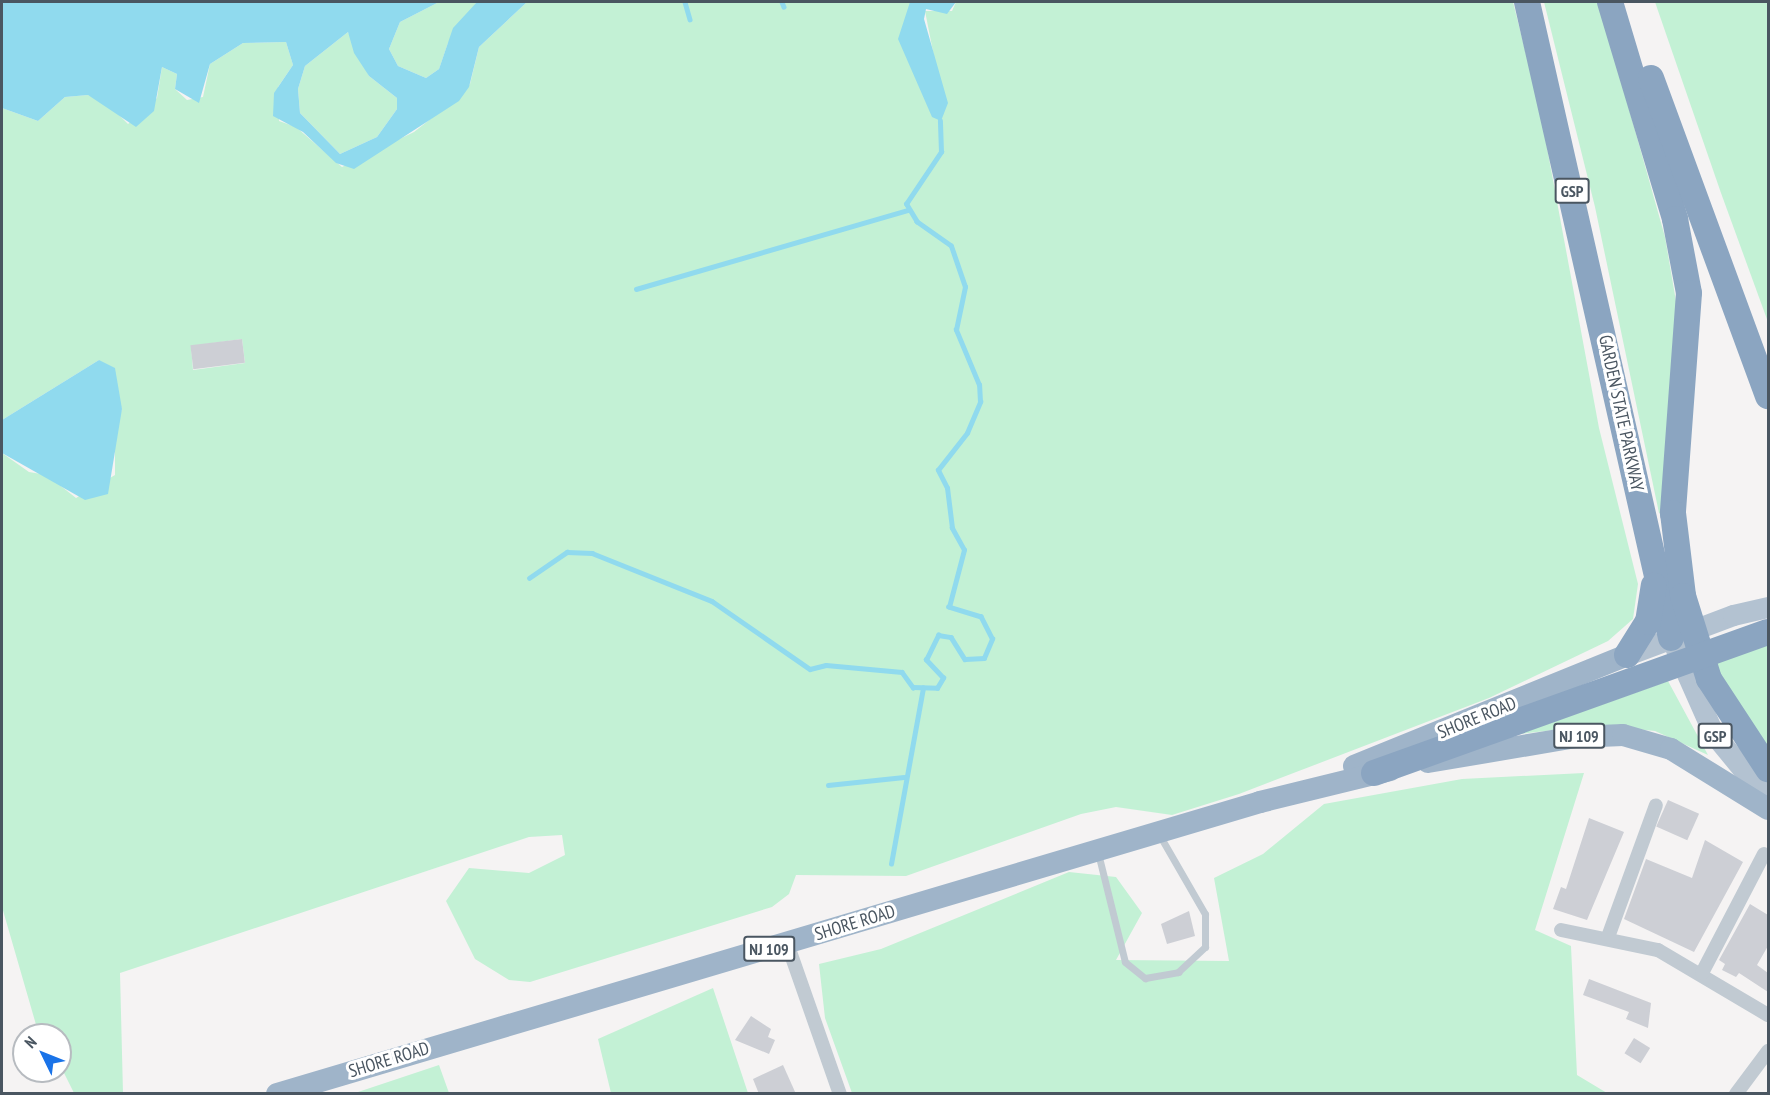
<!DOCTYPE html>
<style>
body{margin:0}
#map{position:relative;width:1770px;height:1095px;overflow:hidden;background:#f5f3f3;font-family:"PT Sans Narrow",sans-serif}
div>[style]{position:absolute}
.green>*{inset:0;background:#c3f1d5}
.water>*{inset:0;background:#90daee}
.stream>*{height:4.5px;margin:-2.25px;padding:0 2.25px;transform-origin:2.25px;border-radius:2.25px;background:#90daee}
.building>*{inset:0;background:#cdcfd5;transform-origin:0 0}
.service>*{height:7px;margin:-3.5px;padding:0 3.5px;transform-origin:3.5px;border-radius:3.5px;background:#c1cad2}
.minor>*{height:14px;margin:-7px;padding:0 7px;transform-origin:7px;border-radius:7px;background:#c1cad2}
.primary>*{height:21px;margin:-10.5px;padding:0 10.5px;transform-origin:10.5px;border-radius:10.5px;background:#b3c2d1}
.trunk>*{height:22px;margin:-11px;padding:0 11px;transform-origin:11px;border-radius:11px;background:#9fb4c9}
.motorway>*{height:26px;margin:-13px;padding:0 13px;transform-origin:13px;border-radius:13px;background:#8ba5c1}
span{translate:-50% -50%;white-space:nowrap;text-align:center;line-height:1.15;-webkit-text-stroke:6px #fff;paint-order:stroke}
.shield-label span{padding:2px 4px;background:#fff;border:2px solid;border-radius:4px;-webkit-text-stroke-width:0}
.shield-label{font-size:16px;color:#4a5661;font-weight:700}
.street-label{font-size:18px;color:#4a5661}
.frame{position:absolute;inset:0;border:3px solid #4a5661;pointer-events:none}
.north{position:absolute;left:12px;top:1023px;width:60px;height:60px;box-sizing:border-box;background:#fff;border:2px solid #b7bbc0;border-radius:50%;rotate:313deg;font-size:16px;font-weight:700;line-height:24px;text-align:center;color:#4a5661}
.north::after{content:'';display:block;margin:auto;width:21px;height:27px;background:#1a73e8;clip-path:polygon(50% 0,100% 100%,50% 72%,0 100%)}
</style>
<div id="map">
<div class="green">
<i style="clip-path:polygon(439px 2px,477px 2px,448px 43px,439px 69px,426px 78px,398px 66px,389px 49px,400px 22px)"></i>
<i style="clip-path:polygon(evenodd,527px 2px,910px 2px,908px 56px,916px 79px,939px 82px,925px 11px,952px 11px,956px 2px,1513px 2px,1540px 110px,1599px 428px,1638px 584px,1633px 619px,1608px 641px,1489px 698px,1239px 794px,1172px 815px,1116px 807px,1081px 814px,906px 876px,796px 875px,789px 894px,772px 907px,530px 982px,509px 980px,475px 959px,446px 901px,469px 868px,529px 873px,565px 855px,562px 835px,529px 837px,120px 973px,123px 1093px,74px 1093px,60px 1065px,60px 1035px,39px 1035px,2px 907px,2px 453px,29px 472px,47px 475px,76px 498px,115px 475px,115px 429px,122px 409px,99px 360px,2px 420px,2px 108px,38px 121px,65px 97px,88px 95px,106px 102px,128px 124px,157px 98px,162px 67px,177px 74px,175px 89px,187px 100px,203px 97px,210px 64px,243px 43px,286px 42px,293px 65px,278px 87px,279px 121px,296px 127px,342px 167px,414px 132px,442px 110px,470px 84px,479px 47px,527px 2px,242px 339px,245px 363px,193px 370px,191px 346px,242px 339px)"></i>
<i style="clip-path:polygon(1544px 2px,1599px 2px,1665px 237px,1678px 313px,1664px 512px,1659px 513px,1595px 207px)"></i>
<i style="clip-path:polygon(1655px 2px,1768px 2px,1768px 322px,1721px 193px)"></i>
<i style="clip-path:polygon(348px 32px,369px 76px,397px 98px,397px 109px,377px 137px,340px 154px,300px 113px,298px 89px,305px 66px)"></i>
<i style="clip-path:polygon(1768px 640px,1768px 755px,1712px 659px)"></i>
<i style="clip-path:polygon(1668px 681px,1708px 755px,1655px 731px,1596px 725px,1519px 734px)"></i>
<i style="clip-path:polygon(1584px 773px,1535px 930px,1571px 946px,1577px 1075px,1607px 1093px,852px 1093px,825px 1018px,819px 964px,881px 949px,1069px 872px,1116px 877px,1142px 913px,1116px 960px,1229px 961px,1214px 878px,1263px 854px,1324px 804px,1462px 779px)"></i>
<i style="clip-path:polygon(713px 988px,748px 1093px,611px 1093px,598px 1039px)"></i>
<i style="clip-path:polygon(439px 1065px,449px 1093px,355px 1093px)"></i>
</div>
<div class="water">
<i style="clip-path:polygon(evenodd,2px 2px,439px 2px,400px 22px,389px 49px,398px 66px,426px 78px,439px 69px,453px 28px,477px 2px,527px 2px,479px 47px,469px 87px,459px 101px,354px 169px,336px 163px,303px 132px,273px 116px,274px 93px,293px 65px,286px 42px,243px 43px,210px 64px,199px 103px,175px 89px,177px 74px,162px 67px,154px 111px,136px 127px,88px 95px,65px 97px,38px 121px,2px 108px,2px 2px,348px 32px,354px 53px,369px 76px,397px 98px,397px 109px,377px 137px,340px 154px,300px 113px,298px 89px,305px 66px,348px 32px)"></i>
<i style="clip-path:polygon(910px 2px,956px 2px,947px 14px,926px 9px,924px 19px,948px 103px,941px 121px,932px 117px,898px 39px)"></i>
<i style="clip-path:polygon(99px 360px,115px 368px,122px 409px,108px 494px,85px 500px,2px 453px,2px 420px)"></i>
</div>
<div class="stream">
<i style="left:685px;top:2px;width:18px;rotate:74deg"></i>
<i style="left:782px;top:2px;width:5px;rotate:68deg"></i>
<i style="left:636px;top:289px;width:283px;rotate:-16.2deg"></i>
<i style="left:529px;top:578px;width:46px;rotate:-34.4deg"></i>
<i style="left:567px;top:552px;width:25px;rotate:2deg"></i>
<i style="left:592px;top:553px;width:129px;rotate:21.8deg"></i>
<i style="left:712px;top:601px;width:119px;rotate:34.8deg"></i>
<i style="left:810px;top:669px;width:16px;rotate:-14deg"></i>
<i style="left:826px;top:665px;width:76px;rotate:5.3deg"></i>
<i style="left:902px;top:672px;width:19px;rotate:54deg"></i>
<i style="left:913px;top:687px;width:24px;rotate:2deg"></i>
<i style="left:937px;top:688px;width:12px;rotate:-59deg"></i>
<i style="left:943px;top:678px;width:25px;rotate:-133deg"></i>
<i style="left:926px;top:660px;width:28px;rotate:-64deg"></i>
<i style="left:938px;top:635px;width:13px;rotate:9deg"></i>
<i style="left:951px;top:637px;width:26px;rotate:58deg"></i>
<i style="left:965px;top:659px;width:19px;rotate:-3deg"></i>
<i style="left:984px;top:658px;width:21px;rotate:-67deg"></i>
<i style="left:992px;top:639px;width:25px;rotate:-117deg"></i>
<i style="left:981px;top:617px;width:34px;rotate:-163deg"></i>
<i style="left:949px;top:607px;width:59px;rotate:-75.3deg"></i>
<i style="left:964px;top:550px;width:25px;rotate:-119deg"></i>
<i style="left:952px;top:528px;width:40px;rotate:-97.1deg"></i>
<i style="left:947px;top:488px;width:20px;rotate:-117deg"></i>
<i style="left:938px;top:470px;width:47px;rotate:-51.9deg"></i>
<i style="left:967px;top:433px;width:34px;rotate:-67deg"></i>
<i style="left:980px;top:402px;width:17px;rotate:-93deg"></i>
<i style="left:979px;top:385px;width:60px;rotate:-112.7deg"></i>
<i style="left:956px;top:330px;width:44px;rotate:-78.2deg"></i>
<i style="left:965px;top:287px;width:43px;rotate:-108.9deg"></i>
<i style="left:951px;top:246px;width:42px;rotate:-144.8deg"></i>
<i style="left:917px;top:222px;width:21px;rotate:-121deg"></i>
<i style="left:906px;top:204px;width:63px;rotate:-56.1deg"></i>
<i style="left:941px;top:152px;width:31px;rotate:-92deg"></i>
<i style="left:828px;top:785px;width:76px;rotate:-6deg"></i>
<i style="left:891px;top:864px;width:179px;rotate:-79.7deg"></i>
</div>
<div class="building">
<i style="left:242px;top:339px;width:24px;height:52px;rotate:83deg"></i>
<i style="left:1668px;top:800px;width:34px;height:29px;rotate:24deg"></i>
<i style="clip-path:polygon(1589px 818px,1624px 832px,1587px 920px,1553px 909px,1561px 887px,1566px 889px)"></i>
<i style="clip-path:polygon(1705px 840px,1743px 862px,1694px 952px,1624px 919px,1646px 859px,1692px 878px)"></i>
<i style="clip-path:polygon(1750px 904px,1768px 915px,1768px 946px,1757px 965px,1768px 973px,1768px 992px,1739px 973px,1736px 977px,1722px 970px,1725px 964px,1719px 960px)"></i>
<i style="clip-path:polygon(1189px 911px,1195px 936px,1167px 944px,1161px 924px)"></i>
<i style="clip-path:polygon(1589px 979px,1651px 1003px,1648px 1028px,1626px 1019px,1629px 1012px,1583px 995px)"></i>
<i style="clip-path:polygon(751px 1016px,771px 1029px,768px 1037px,775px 1040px,769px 1054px,735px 1040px)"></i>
<i style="left:1634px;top:1038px;width:19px;height:18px;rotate:32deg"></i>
<i style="clip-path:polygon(783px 1065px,796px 1094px,759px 1094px,753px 1079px)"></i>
</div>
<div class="service">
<i style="left:1098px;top:853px;width:112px;rotate:76.1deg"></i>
<i style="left:1125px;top:962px;width:26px;rotate:39deg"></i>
<i style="left:1145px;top:978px;width:34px;rotate:-10deg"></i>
<i style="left:1178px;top:972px;width:37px;rotate:-43deg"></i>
<i style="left:1205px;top:947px;width:33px;rotate:-90deg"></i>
<i style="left:1205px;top:914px;width:90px;rotate:-120deg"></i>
</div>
<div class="minor">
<i style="left:1561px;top:930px;width:99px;rotate:11.7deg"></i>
<i style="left:1658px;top:950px;width:128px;rotate:30.6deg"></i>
<i style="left:1608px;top:937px;width:140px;rotate:-70deg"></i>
<i style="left:787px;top:943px;width:160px;rotate:70.7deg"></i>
<i style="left:1702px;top:973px;width:134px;rotate:-62.5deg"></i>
<i style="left:1736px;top:1094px;width:54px;rotate:-53.3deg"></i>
</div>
<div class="primary">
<i style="left:1671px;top:638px;width:104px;rotate:66.1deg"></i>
<i style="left:1713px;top:733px;width:87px;rotate:50.6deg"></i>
<i style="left:1627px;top:655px;width:113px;rotate:-20.7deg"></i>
<i style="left:1733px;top:615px;width:36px;rotate:-13deg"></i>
</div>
<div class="trunk">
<i style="left:1428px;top:762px;width:150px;rotate:-9.6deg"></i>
<i style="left:1576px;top:737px;width:47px;rotate:-2.4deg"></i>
<i style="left:1623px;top:735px;width:50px;rotate:16.3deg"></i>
<i style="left:1671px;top:749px;width:114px;rotate:31.7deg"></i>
<i style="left:1354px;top:766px;width:295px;rotate:-22.1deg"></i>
<i style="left:277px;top:1094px;width:1025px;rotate:-16.54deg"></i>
<i style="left:1260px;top:802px;width:134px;rotate:-13.8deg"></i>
</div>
<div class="motorway">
<i style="left:1527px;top:2px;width:652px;rotate:77.24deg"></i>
<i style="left:1610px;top:2px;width:227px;rotate:73.3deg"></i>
<i style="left:1675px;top:219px;width:75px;rotate:79.3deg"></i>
<i style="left:1689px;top:293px;width:221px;rotate:94.2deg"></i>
<i style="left:1673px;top:513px;width:84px;rotate:83.1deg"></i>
<i style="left:1683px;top:596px;width:87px;rotate:72.6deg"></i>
<i style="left:1709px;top:679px;width:108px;rotate:56.8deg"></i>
<i style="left:1651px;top:78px;width:339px;rotate:69.8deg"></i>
<i style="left:1627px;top:655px;width:39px;rotate:-58deg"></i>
<i style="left:1648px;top:622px;width:37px;rotate:-81deg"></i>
<i style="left:1374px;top:773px;width:418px;rotate:-19.7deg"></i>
</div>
<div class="shield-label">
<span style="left:1572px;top:191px">GSP</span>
<span style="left:1579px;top:736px">NJ 109</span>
<span style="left:1715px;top:736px">GSP</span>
<span style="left:769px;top:949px">NJ 109</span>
</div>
<div class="street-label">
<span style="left:1621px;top:413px;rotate:78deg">GARDEN STATE PARKWAY</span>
<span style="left:1477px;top:718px;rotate:-22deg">SHORE ROAD</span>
<span style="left:855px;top:923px;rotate:-17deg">SHORE ROAD</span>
<span style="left:389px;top:1060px;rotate:-17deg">SHORE ROAD</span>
</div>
<div class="frame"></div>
<div class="north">N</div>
</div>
